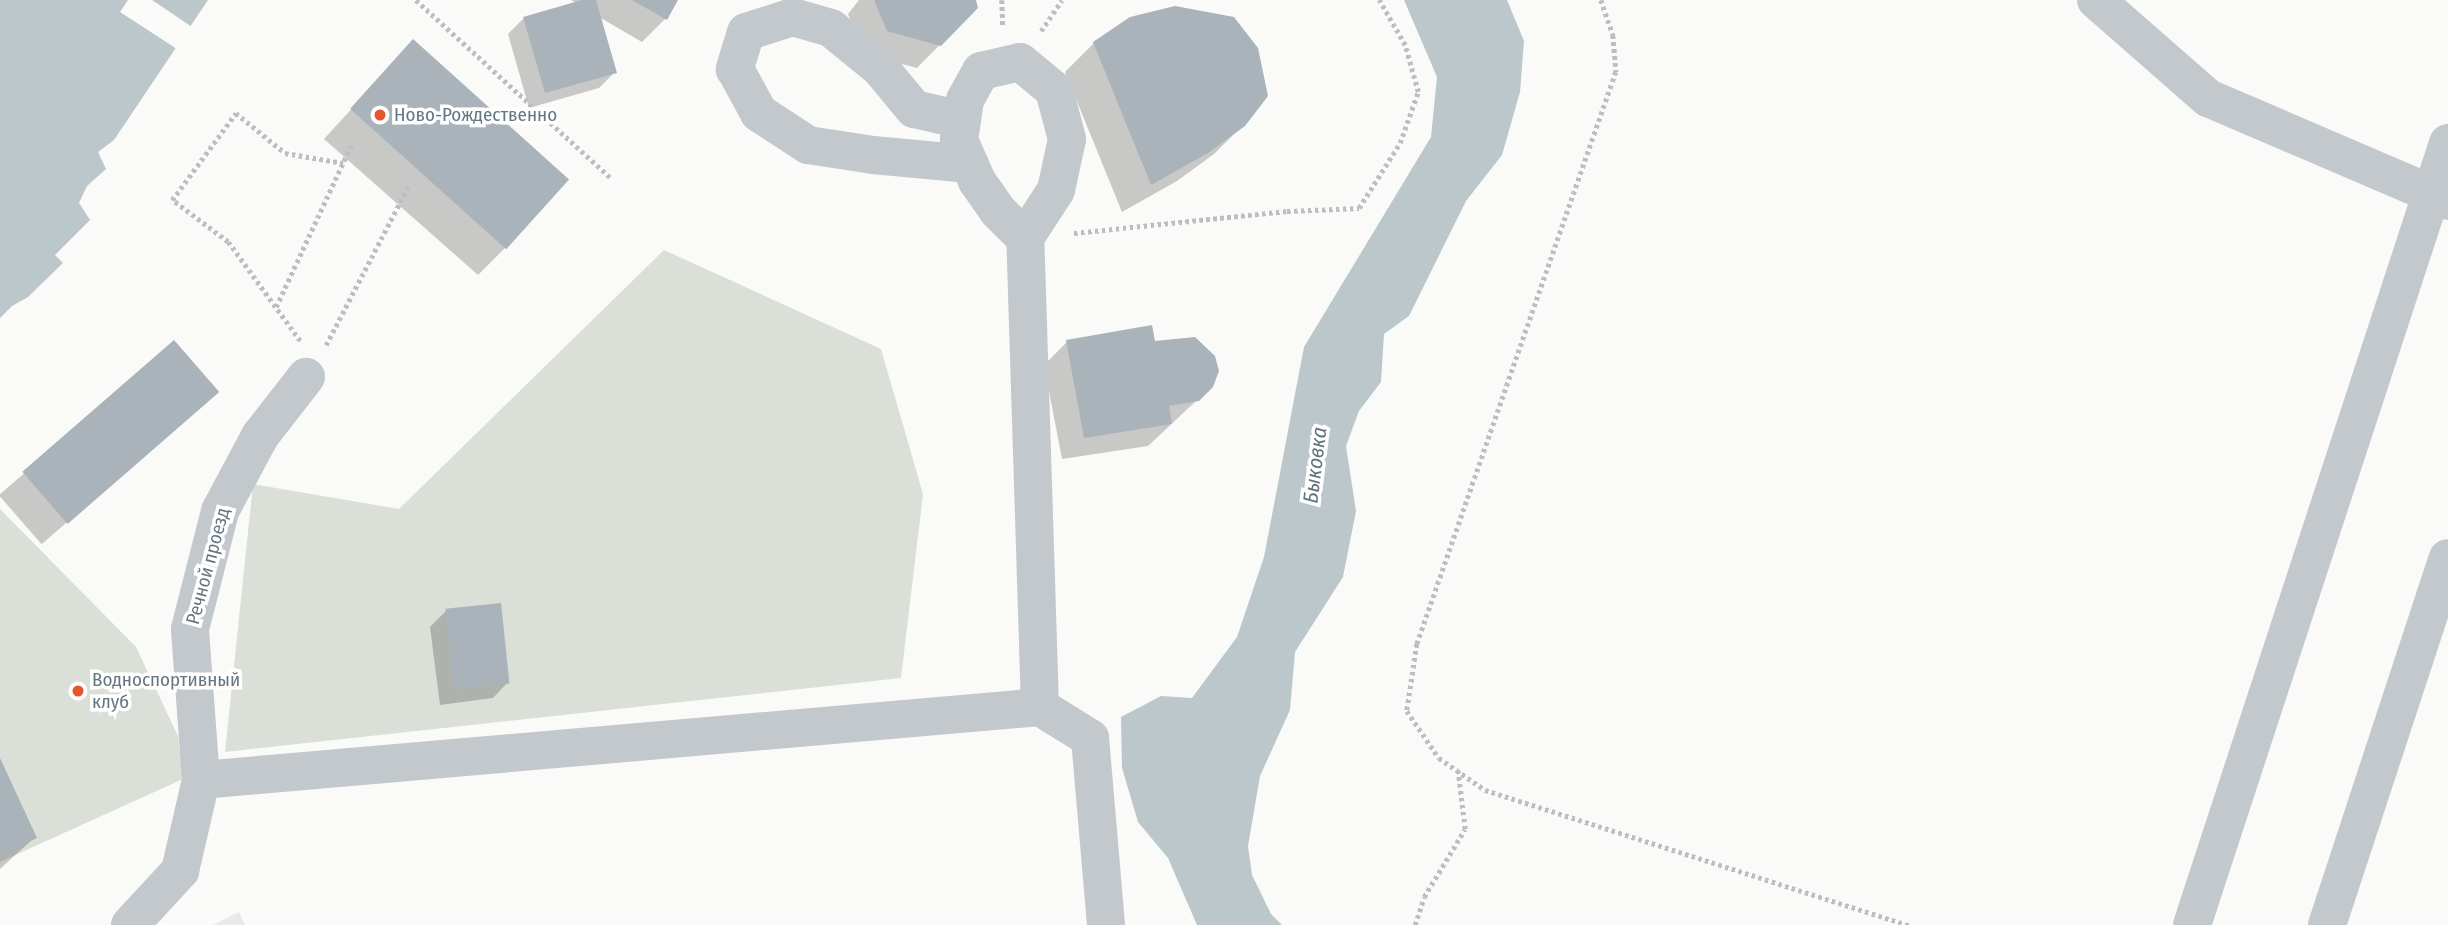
<!DOCTYPE html>
<meta charset="utf-8">
<style>
body{margin:0}
#map{position:relative;width:2448px;height:925px;overflow:hidden;background:#fafaf8;font-family:"Fira Sans Condensed",sans-serif}
div>[style]{position:absolute}
.built>*{inset:0;background:#e8e9e9}
.green>*{inset:0;background:#dadfd7}
.water>*{inset:0;background:#bbc7cb}
.pier>*{inset:0;background:#fafaf8}
.shadow>*{inset:0;background:#0003;transform-origin:0 0}
.building>*{inset:0;background:#aab3b9;transform-origin:0 0}
.path>*{height:4.5px;margin-top:-2.25px;transform-origin:0;background:repeating-linear-gradient(90deg,#bbbfc2 0 3.5px,transparent 0 7px)}
.minor>*{height:38px;margin:-19px;padding:0 19px;transform-origin:19px;border-radius:19px;background:#c3c8cc}
.dots>*{width:19px;height:19px;translate:-50% -50%;box-sizing:border-box;border:4px solid #fff;border-radius:50%}
span{translate:-50% -50%;white-space:nowrap;text-align:center;line-height:1.15;-webkit-text-stroke:7px #fff;paint-order:stroke}
.poi-label{font-size:19px;color:#657683}
.left{translate:0 -50%;text-align:left}
.street-label{font-size:19px;color:#657683}
.water-label{font-size:21px;color:#60757c;font-style:italic}
</style>
<div id="map">
<div class="built">
<i style="clip-path:polygon(239px 912px,245px 925px,213px 925px)"></i>
</div>
<div class="green">
<i style="clip-path:polygon(664px 250px,881px 349px,923px 494px,901px 678px,225px 752px,253px 484px,399px 509px)"></i>
<i style="clip-path:polygon(0 509px,136px 647px,178px 736px,183px 779px,0 862px)"></i>
</div>
<div class="water">
<i style="clip-path:polygon(0 0,208px 0,114px 140px,98px 152px,106px 169px,87px 186px,79px 203px,90px 220px,55px 255px,63px 263px,28px 297px,12px 306px,0 318px)"></i>
<i style="clip-path:polygon(1404px 0,1507px 0,1524px 41px,1520px 92px,1502px 155px,1466px 201px,1409px 316px,1384px 334px,1381px 382px,1359px 411px,1346px 446px,1356px 511px,1343px 577px,1295px 652px,1290px 710px,1260px 776px,1248px 846px,1252px 875px,1271px 914px,1282px 925px,1197px 925px,1168px 858px,1138px 822px,1122px 768px,1121px 717px,1161px 696px,1192px 698px,1237px 637px,1264px 557px,1304px 347px,1431px 137px,1437px 77px)"></i>
</div>
<div class="pier">
<i style="clip-path:polygon(128px 0,152px 0,192px 27px,177px 49px,120px 12px)"></i>
</div>
<div class="shadow">
<i style="clip-path:polygon(571px 0,676px 0,665px 19px,642px 42px,599px 17px,615px 72px,599px 88px,529px 108px,508px 34px,524px 18px,576px 3px)"></i>
<i style="clip-path:polygon(859px 0,974px 0,976px 8px,917px 68px,864px 54px,848px 14px)"></i>
<i style="clip-path:polygon(413px 42px,506px 247px,478px 275px,324px 139px)"></i>
<i style="clip-path:polygon(1094px 43px,1243px 125px,1214px 154px,1177px 181px,1122px 212px,1065px 72px)"></i>
<i style="clip-path:polygon(1067px 342px,1153px 343px,1212px 386px,1148px 446px,1062px 459px,1044px 365px)"></i>
<i style="left:174px;top:343px;width:65px;height:232px;rotate:49deg"></i>
<i style="clip-path:polygon(446px 611px,508px 682px,493px 698px,440px 705px,430px 627px)"></i>
<i style="clip-path:polygon(0 762px,35px 837px,0 869px)"></i>
</div>
<div class="building">
<i style="clip-path:polygon(582px 0,596px 0,617px 73px,545px 93px,523px 17px)"></i>
<i style="clip-path:polygon(632px 0,678px 0,667px 20px)"></i>
<i style="clip-path:polygon(874px 0,976px 0,978px 8px,941px 46px,887px 31px)"></i>
<i style="clip-path:polygon(1175px 6px,1234px 17px,1258px 48px,1268px 96px,1245px 126px,1208px 153px,1151px 185px,1093px 42px,1130px 17px)"></i>
<i style="left:413px;top:39px;width:210px;height:94px;rotate:42deg"></i>
<i style="clip-path:polygon(1152px 325px,1155px 341px,1195px 337px,1215px 356px,1219px 371px,1213px 387px,1199px 401px,1169px 406px,1172px 424px,1084px 438px,1066px 340px)"></i>
<i style="left:174px;top:340px;width:69px;height:201px;rotate:49deg"></i>
<i style="left:501px;top:603px;width:81px;height:56px;rotate:84deg"></i>
<i style="clip-path:polygon(0 758px,37px 838px,0 855px)"></i>
</div>
<div class="path">
<i style="left:416px;top:0;width:263px;rotate:42.4deg"></i>
<i style="left:1002px;top:0;width:27px;rotate:88deg"></i>
<i style="left:1601px;top:0;width:37px;rotate:71deg"></i>
<i style="left:1613px;top:35px;width:37px;rotate:85deg"></i>
<i style="left:1616px;top:72px;width:606px;rotate:109.18deg"></i>
<i style="left:1417px;top:644px;width:68px;rotate:98.5deg"></i>
<i style="left:1407px;top:711px;width:57px;rotate:55.8deg"></i>
<i style="left:1439px;top:758px;width:56px;rotate:34.8deg"></i>
<i style="left:1485px;top:790px;width:445px;rotate:17.7deg"></i>
<i style="left:1041px;top:31px;width:37px;rotate:-56deg"></i>
<i style="left:1074px;top:233px;width:214px;rotate:-5.9deg"></i>
<i style="left:1287px;top:211px;width:72px;rotate:-2.4deg"></i>
<i style="left:1359px;top:208px;width:77px;rotate:-57.8deg"></i>
<i style="left:1400px;top:143px;width:54px;rotate:-70.6deg"></i>
<i style="left:1418px;top:92px;width:49px;rotate:-105.5deg"></i>
<i style="left:1405px;top:45px;width:52px;rotate:-120deg"></i>
<i style="left:276px;top:307px;width:181px;rotate:-65.1deg"></i>
<i style="left:300px;top:341px;width:122px;rotate:-126deg"></i>
<i style="left:228px;top:242px;width:70px;rotate:-143.1deg"></i>
<i style="left:172px;top:200px;width:108px;rotate:-53.7deg"></i>
<i style="left:236px;top:113px;width:63px;rotate:39.2deg"></i>
<i style="left:285px;top:153px;width:59px;rotate:9.8deg"></i>
<i style="left:326px;top:345px;width:178px;rotate:-62.6deg"></i>
<i style="left:1415px;top:925px;width:29px;rotate:-72deg"></i>
<i style="left:1424px;top:897px;width:79px;rotate:-58.9deg"></i>
<i style="left:1465px;top:829px;width:58px;rotate:-96.9deg"></i>
</div>
<div class="minor">
<i style="left:2096px;top:0;width:149px;rotate:41.2deg"></i>
<i style="left:2208px;top:98px;width:261px;rotate:23.2deg"></i>
<i style="left:962px;top:120px;width:49px;rotate:-167.1deg"></i>
<i style="left:914px;top:109px;width:53px;rotate:-129.7deg"></i>
<i style="left:880px;top:68px;width:63px;rotate:-140.8deg"></i>
<i style="left:831px;top:28px;width:40px;rotate:-164deg"></i>
<i style="left:793px;top:17px;width:49px;rotate:162.3deg"></i>
<i style="left:746px;top:32px;width:39px;rotate:107deg"></i>
<i style="left:735px;top:69px;width:50px;rotate:61.4deg"></i>
<i style="left:759px;top:113px;width:59px;rotate:33.1deg"></i>
<i style="left:808px;top:145px;width:66px;rotate:8.7deg"></i>
<i style="left:873px;top:155px;width:97px;rotate:5.3deg"></i>
<i style="left:1040px;top:707px;width:59px;rotate:31.8deg"></i>
<i style="left:1090px;top:738px;width:188px;rotate:85.1deg"></i>
<i style="left:201px;top:780px;width:842px;rotate:-4.97deg"></i>
<i style="left:1040px;top:707px;width:469px;rotate:-91.8deg"></i>
<i style="left:1025px;top:238px;width:57px;rotate:-57.1deg"></i>
<i style="left:1056px;top:190px;width:52px;rotate:-77.8deg"></i>
<i style="left:1067px;top:139px;width:51px;rotate:-104.9deg"></i>
<i style="left:1054px;top:90px;width:44px;rotate:-140.5deg"></i>
<i style="left:1020px;top:62px;width:40px;rotate:167deg"></i>
<i style="left:981px;top:71px;width:33px;rotate:119deg"></i>
<i style="left:965px;top:100px;width:40px;rotate:98.5deg"></i>
<i style="left:959px;top:140px;width:45px;rotate:66.3deg"></i>
<i style="left:977px;top:181px;width:35px;rotate:55deg"></i>
<i style="left:997px;top:210px;width:40px;rotate:45deg"></i>
<i style="left:130px;top:925px;width:74px;rotate:-47.2deg"></i>
<i style="left:180px;top:871px;width:93px;rotate:-77deg"></i>
<i style="left:201px;top:780px;width:151px;rotate:-94.2deg"></i>
<i style="left:190px;top:629px;width:122px;rotate:-75.7deg"></i>
<i style="left:220px;top:511px;width:85px;rotate:-61.9deg"></i>
<i style="left:260px;top:436px;width:75px;rotate:-52.1deg"></i>
<i style="left:2192px;top:925px;width:823px;rotate:-71.87deg"></i>
<i style="left:2327px;top:925px;width:386px;rotate:-71.8deg"></i>
</div>
<div class="dots">
<i style="left:380px;top:115px;background:#e4572e"></i>
<i style="left:78px;top:691px;background:#e4572e"></i>
</div>
<div class="poi-label">
<span class="left" style="left:394px;top:115px">Ново-Рождественно</span>
<span class="left" style="left:92px;top:691px">Водноспортивный<br>клуб</span>
</div>
<div class="street-label">
<span style="left:208px;top:566px;rotate:-75deg">Речной проезд</span>
</div>
<div class="water-label">
<span style="left:1315px;top:465px;rotate:-83deg">Быковка</span>
</div>
</div>
